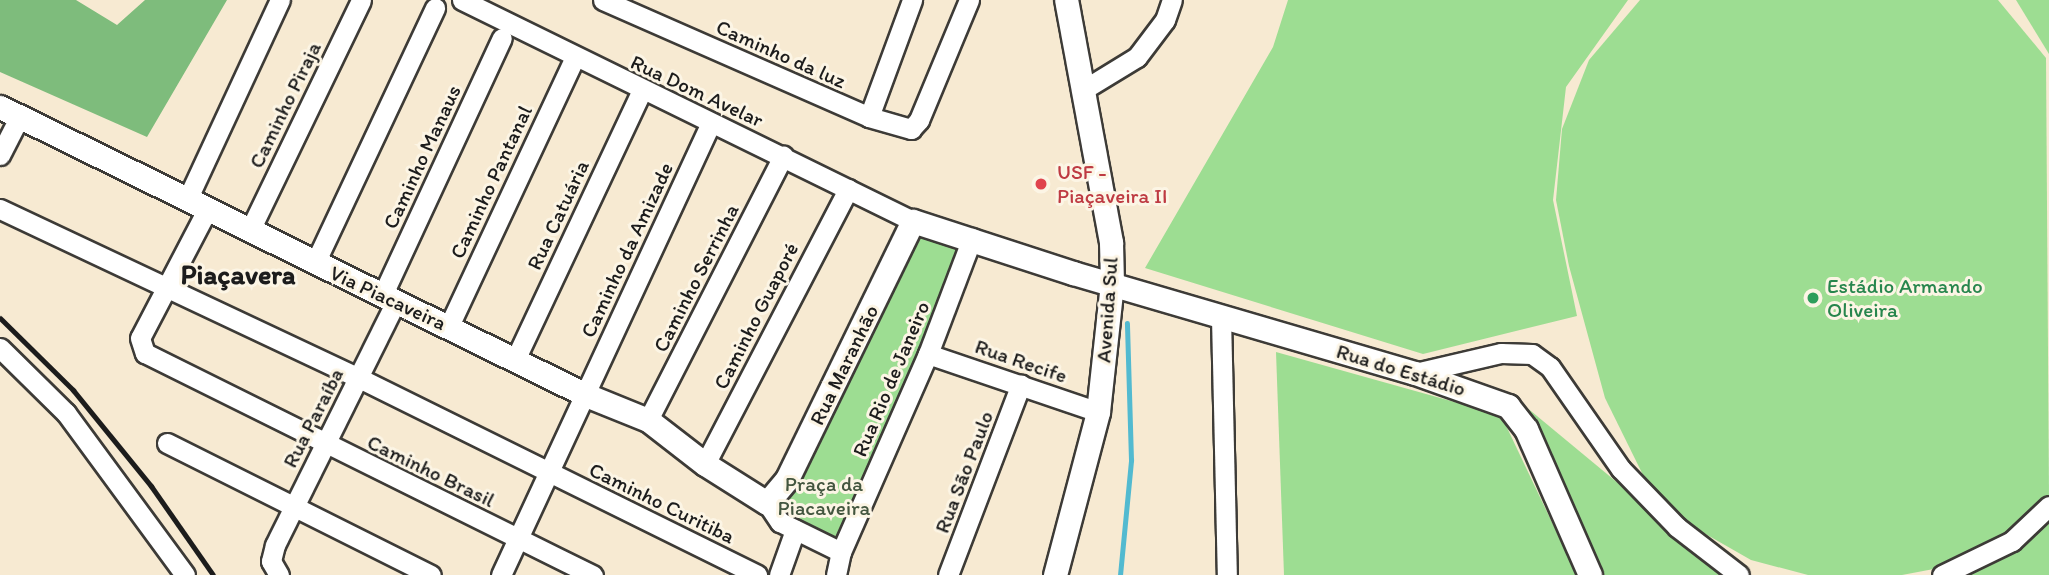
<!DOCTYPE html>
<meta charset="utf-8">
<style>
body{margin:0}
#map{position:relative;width:2049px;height:575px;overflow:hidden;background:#f7ead2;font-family:Itim,sans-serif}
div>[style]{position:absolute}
.green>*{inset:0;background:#9ddd92}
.forest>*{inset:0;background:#7ebc7c}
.stream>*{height:5px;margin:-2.5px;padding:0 2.5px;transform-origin:2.5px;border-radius:2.5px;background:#52bad0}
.roads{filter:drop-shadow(2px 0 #3d3b37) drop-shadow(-2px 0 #3d3b37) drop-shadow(0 2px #3d3b37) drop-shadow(0 -2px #3d3b37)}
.minor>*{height:19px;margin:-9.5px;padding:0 9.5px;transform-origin:9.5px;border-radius:9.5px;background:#fff}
.tertiary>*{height:23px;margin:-11.5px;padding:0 11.5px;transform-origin:11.5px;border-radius:11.5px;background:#fff}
.rail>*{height:5px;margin:-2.5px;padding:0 2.5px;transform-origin:2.5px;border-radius:2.5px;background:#1c1c1c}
.dots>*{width:19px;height:19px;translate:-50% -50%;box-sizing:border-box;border:4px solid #fcf5e5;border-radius:50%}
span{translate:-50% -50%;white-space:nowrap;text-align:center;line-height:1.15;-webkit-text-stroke:6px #fcf5e5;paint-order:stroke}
.street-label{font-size:21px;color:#1c1c1c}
.health-label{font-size:21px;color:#be3a42}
.left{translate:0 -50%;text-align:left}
.leisure-label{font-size:21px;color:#27864d}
.park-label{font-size:21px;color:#43563f}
.district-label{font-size:28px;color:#1c1c1c;font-weight:700}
</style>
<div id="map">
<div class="green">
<i style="clip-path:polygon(1288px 0,1628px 0,1566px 87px,1553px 200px,1577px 316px,1423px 354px,1145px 268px,1273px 47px)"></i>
<i style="clip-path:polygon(1640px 0,1998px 0,2046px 58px,2049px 497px,2035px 514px,1995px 542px,1939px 568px,1902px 575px,1808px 575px,1751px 560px,1688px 524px,1643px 475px,1605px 398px,1569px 266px,1556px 200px,1562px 129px,1589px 60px)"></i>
<i style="clip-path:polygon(2016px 0,2049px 0,2049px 54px)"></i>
<i style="clip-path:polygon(920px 230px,963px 244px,840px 541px,780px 515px)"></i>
<i style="clip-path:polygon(1276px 352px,1501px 415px,1577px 575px,1284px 575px)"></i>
<i style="clip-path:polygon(1520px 402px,1729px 575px,1600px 575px)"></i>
<i style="clip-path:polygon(2049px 515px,2049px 575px,1953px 575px)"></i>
</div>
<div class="forest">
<i style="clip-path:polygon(0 0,76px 0,117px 25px,145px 0,227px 0,147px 137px,0 72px)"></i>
</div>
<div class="stream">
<i style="left:1120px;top:575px;width:116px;rotate:-84.5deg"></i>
<i style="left:1131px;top:460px;width:137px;rotate:-91.7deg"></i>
</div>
<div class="roads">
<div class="minor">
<i style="left:462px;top:0;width:502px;rotate:26.11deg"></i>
<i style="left:603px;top:0;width:291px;rotate:23.7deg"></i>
<i style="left:869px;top:117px;width:44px;rotate:15.9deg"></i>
<i style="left:911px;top:129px;width:12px;rotate:-48deg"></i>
<i style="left:919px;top:120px;width:130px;rotate:-67.4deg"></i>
<i style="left:1083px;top:90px;width:63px;rotate:-31.4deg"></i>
<i style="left:1137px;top:57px;width:46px;rotate:-52.9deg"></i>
<i style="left:1165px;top:20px;width:21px;rotate:-71deg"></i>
<i style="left:869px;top:117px;width:125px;rotate:-69.8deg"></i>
<i style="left:0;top:155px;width:44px;rotate:-62.9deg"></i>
<i style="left:187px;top:200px;width:221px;rotate:-65.1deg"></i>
<i style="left:0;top:209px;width:397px;rotate:25.2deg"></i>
<i style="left:359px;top:378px;width:444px;rotate:26.3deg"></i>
<i style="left:207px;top:210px;width:144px;rotate:117.6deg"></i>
<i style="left:140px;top:338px;width:16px;rotate:72deg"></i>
<i style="left:145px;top:353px;width:500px;rotate:26.4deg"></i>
<i style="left:250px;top:230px;width:255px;rotate:-64.2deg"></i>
<i style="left:315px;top:263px;width:282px;rotate:-64.8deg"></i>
<i style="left:383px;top:294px;width:282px;rotate:-65.1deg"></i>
<i style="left:1221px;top:317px;width:258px;rotate:88.7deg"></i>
<i style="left:449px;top:326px;width:297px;rotate:-64.9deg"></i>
<i style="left:0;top:348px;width:93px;rotate:44.6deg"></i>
<i style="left:66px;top:413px;width:201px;rotate:53.7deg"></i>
<i style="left:928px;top:354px;width:180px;rotate:18.8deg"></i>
<i style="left:515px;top:360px;width:298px;rotate:-64.8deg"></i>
<i style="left:1415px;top:373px;width:88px;rotate:-13.1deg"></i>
<i style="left:1501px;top:353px;width:31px;rotate:2deg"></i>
<i style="left:1532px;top:354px;width:22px;rotate:36deg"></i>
<i style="left:1550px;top:367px;width:124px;rotate:55.2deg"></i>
<i style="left:1621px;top:469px;width:81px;rotate:46deg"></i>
<i style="left:1677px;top:527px;width:78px;rotate:37.7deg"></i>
<i style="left:648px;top:420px;width:297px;rotate:-62.9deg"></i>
<i style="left:167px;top:443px;width:295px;rotate:26.6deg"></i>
<i style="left:705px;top:464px;width:310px;rotate:-62.5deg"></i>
<i style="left:767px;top:503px;width:23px;rotate:56deg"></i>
<i style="left:780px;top:522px;width:68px;rotate:26.2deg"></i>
<i style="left:279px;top:575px;width:16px;rotate:-120deg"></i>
<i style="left:271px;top:561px;width:16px;rotate:-76deg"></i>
<i style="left:275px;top:545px;width:272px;rotate:-63.6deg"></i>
<i style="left:501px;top:575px;width:497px;rotate:-65.1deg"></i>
<i style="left:779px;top:575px;width:48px;rotate:-70.4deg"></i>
<i style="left:836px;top:575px;width:24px;rotate:-78deg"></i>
<i style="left:841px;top:552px;width:216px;rotate:-66.3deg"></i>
<i style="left:928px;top:354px;width:124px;rotate:-69.2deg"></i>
<i style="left:948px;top:575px;width:204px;rotate:-69.1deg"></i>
<i style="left:1942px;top:575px;width:78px;rotate:-25.9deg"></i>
<i style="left:2012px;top:541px;width:51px;rotate:-43.4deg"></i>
</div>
<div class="tertiary">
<i style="left:0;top:107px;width:653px;rotate:26.17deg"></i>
<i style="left:586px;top:395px;width:67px;rotate:22deg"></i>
<i style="left:648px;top:420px;width:72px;rotate:37.7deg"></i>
<i style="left:705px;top:464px;width:73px;rotate:32.2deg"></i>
<i style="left:767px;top:503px;width:31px;rotate:-50deg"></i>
<i style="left:787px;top:479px;width:287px;rotate:-64deg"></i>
<i style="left:913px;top:221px;width:168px;rotate:18deg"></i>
<i style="left:1073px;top:273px;width:356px;rotate:16.3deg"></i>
<i style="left:1415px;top:373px;width:99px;rotate:19.5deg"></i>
<i style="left:1508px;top:406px;width:29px;rotate:52deg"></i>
<i style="left:1526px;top:429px;width:159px;rotate:66.3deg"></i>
<i style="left:1055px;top:575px;width:169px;rotate:-75.2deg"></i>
<i style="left:1098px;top:412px;width:130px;rotate:-83.8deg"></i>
<i style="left:1112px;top:283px;width:41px;rotate:-91.4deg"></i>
<i style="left:1111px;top:242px;width:246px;rotate:-100.5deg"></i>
</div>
</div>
<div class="rail">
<i style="left:0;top:318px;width:103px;rotate:44.6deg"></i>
<i style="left:73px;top:390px;width:124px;rotate:50.9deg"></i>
<i style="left:151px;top:486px;width:108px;rotate:55.1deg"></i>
</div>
<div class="dots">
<i style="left:1041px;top:184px;background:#e0444e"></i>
<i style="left:1813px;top:298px;background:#2e9e5b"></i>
</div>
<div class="street-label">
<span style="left:781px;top:54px;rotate:24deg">Caminho da luz</span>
<span style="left:697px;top:91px;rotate:25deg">Rua Dom Avelar</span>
<span style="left:285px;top:105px;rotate:-64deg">Caminho Piraja</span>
<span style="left:422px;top:157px;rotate:-65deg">Caminho Manaus</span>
<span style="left:491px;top:182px;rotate:-65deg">Caminho Pantanal</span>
<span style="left:558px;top:215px;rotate:-65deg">Rua Catuária</span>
<span style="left:627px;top:250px;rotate:-65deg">Caminho da Amizade</span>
<span style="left:696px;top:278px;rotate:-63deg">Caminho Serrinha</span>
<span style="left:388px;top:298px;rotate:25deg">Via Piacaveira</span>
<span style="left:1107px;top:310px;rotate:-86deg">Avenida Sul</span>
<span style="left:756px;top:316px;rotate:-63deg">Caminho Guaporé</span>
<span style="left:1021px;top:361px;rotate:19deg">Rua Recife</span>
<span style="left:844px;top:365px;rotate:-64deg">Rua Maranhão</span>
<span style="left:1401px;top:370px;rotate:17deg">Rua do Estádio</span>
<span style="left:891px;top:379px;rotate:-67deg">Rua Rio de Janeiro</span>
<span style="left:313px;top:418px;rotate:-63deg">Rua Paraíba</span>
<span style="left:431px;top:471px;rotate:26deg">Caminho Brasil</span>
<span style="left:964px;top:472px;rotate:-69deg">Rua São Paulo</span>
<span style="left:662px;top:503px;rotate:26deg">Caminho Curitiba</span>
</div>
<div class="health-label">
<span class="left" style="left:1057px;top:184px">USF -<br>Piaçaveira II</span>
</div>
<div class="leisure-label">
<span class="left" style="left:1827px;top:298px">Estádio Armando<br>Oliveira</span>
</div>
<div class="park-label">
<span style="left:824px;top:496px">Praça da<br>Piacaveira</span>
</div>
<div class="district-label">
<span style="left:238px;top:274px">Piaçavera</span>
</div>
</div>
